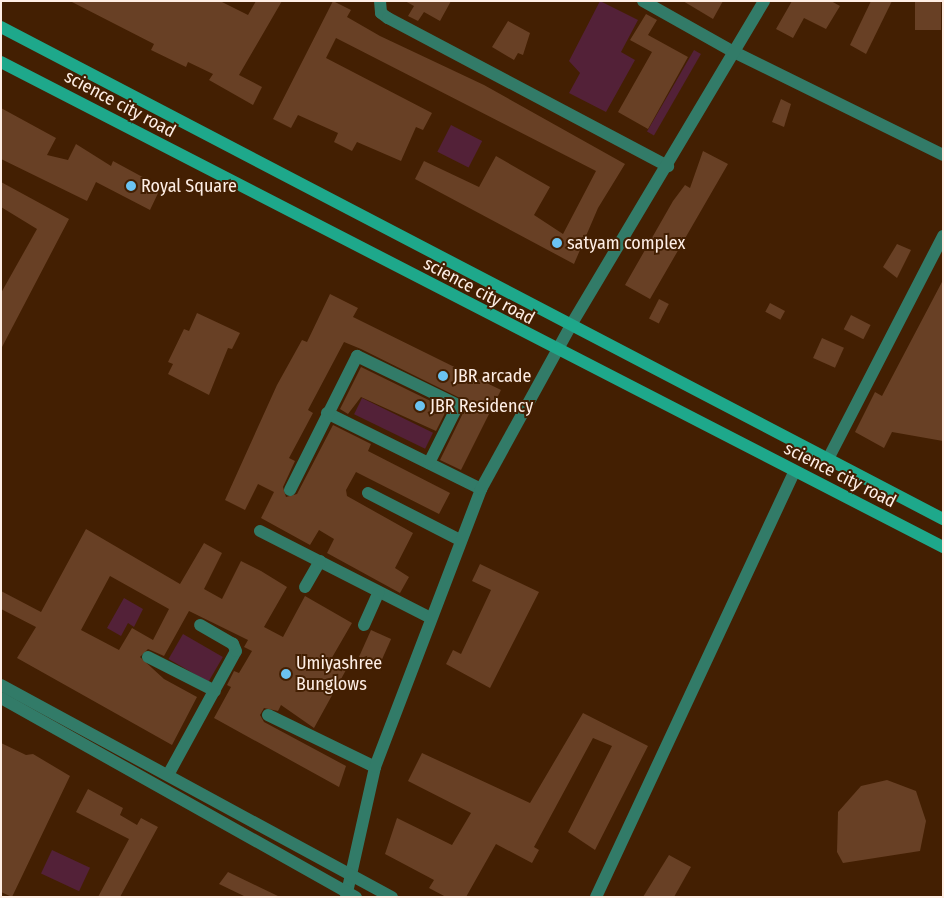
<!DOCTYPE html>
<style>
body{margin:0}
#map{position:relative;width:944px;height:898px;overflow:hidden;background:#431f02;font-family:"Fira Sans Condensed",sans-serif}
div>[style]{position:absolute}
.green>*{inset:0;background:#532138;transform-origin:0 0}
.building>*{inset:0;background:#684025;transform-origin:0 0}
.minor>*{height:12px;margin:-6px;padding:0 6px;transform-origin:6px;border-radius:6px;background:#327b68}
.tertiary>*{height:12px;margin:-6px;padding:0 6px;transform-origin:6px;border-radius:6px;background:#327b68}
.secondary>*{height:12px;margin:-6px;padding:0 6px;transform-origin:6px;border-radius:6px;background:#1ea88b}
.dots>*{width:14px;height:14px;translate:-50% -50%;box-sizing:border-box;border:2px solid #431f02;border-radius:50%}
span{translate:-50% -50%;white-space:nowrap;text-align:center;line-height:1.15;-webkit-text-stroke:4px #431f02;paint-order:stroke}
.street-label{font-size:18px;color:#feeee5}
.poi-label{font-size:18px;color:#feeee5}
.left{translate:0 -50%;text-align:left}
.frame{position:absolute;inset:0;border:2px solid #feeee5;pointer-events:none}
</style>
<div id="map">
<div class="green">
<i style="clip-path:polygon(600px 1px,638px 20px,621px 52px,635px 60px,606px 112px,569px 93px,580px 73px,569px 61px)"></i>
<i style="left:694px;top:50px;width:8px;height:94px;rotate:30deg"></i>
<i style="left:451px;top:125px;width:35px;height:30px;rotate:27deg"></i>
<i style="left:362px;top:398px;width:79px;height:18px;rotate:26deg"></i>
<i style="clip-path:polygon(124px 598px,143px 609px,134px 627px,128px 623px,121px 636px,107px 628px)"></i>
<i style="left:183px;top:634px;width:46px;height:29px;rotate:30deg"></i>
<i style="left:52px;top:850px;width:42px;height:26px;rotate:25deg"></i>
</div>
<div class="building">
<i style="clip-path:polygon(70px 1px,220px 1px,248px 15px,256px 1px,282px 1px,239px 75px,262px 87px,253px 105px,209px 80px,213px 74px,188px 62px,186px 67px,151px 50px,154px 44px)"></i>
<i style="clip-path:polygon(333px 1px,351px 10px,347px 17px,380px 36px,484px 85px,625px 164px,598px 208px,574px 264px,415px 179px,424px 161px,479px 187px,496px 156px,550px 187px,534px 215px,563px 234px,596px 171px,336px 38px,326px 58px,432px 113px,423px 130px,416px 127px,401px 161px,357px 142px,352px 151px,334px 142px,338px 133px,298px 115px,291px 128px,273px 119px)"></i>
<i style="clip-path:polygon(405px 1px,451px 1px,440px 21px,424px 12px,418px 21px,408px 16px,414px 6px)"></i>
<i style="clip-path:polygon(683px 1px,723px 1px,713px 19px)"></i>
<i style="clip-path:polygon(792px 1px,831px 1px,840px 6px,826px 29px,804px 18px,793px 38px,776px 29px)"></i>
<i style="clip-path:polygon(871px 1px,892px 1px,866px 54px,850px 45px)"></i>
<i style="left:915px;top:1px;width:26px;height:29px"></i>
<i style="clip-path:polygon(646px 14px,657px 20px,648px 35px,688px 57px,648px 129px,618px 112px,652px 52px,630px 40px)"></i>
<i style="clip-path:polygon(508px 21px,530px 33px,523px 55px,518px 53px,514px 60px,492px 47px)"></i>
<i style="clip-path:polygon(781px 99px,791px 104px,784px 127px,772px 122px)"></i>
<i style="clip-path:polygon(1px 108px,56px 138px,47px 155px,68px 160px,76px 144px,111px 166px,113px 161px,161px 187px,150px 210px,96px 182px,87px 201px,1px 159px)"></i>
<i style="clip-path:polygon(703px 151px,728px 164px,650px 299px,625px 285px,673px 201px,685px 185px,690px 188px)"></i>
<i style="clip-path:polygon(1px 182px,69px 219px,1px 349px,1px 293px,37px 229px,1px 207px)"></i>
<i style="clip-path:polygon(897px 244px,911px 250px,897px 278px,883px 267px)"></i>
<i style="clip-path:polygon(943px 280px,943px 441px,892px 432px,884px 448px,855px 432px,875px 392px,882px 396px)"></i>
<i style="clip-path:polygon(330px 294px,358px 308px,353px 317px,501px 390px,461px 470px,440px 460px,465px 409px,464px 400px,361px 349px,344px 342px,308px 410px,313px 413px,289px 458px,295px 461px,283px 487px,286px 497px,297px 494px,333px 425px,371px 444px,368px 451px,450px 493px,439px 514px,356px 472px,346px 490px,347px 496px,413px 533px,395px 568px,409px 577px,400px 593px,327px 553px,334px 539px,319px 530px,310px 545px,261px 518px,274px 492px,258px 484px,245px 510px,225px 500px,277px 385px,302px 340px,307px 342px)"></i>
<i style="left:659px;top:299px;width:11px;height:22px;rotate:27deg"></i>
<i style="left:770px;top:303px;width:17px;height:10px;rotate:28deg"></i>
<i style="clip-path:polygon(197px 313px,240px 333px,232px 349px,228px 348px,209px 395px,168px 374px,173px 364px,168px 362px,184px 329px,189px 331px)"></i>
<i style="left:851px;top:315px;width:22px;height:16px;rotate:27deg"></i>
<i style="left:822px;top:338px;width:24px;height:22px;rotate:24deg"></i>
<i style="clip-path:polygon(361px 367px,447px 409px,436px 431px,361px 397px,348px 414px,340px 409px)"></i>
<i style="clip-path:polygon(evenodd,86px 529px,180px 584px,204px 543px,222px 553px,204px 589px,222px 599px,241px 561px,261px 571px,287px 587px,264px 627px,283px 637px,305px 596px,352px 623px,330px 661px,346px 670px,314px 728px,281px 705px,278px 711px,264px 708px,260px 715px,264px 722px,346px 766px,339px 787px,214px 718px,231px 687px,227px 685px,234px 671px,239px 673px,252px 651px,244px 647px,248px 640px,189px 611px,164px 656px,148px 649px,140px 657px,164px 679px,197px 697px,172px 745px,17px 658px,36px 627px,1px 609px,1px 591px,41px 612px,86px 529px,110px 576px,169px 609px,153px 640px,132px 628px,119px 650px,81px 630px,110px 576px)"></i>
<i style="clip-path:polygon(480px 564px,539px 592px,490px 688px,446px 664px,453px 650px,461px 654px,491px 590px,472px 581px)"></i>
<i style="left:371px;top:630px;width:22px;height:34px;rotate:24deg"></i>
<i style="clip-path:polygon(583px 713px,648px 746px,595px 850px,568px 832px,612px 746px,593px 738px,534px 847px,539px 850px,532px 863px,496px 844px,466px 897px,446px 897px,429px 888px,434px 880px,385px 854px,397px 818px,452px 845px,471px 813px,408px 781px,422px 753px,530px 803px)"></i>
<i style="clip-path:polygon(1px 743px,26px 755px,33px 754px,70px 776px,12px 897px,1px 892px)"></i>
<i style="clip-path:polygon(887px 780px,916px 791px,926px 821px,920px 851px,843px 863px,837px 852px,838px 812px,861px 786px)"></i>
<i style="clip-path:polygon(88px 789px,123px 808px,120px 815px,137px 825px,141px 818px,158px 827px,120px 897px,98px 897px,129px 839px,76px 812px)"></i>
<i style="clip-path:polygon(669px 855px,691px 867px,674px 897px,643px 897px)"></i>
<i style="clip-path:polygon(228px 872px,280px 897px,246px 897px,219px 884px)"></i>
</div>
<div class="minor">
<i style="left:380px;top:1px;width:12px;rotate:85deg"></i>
<i style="left:381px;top:13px;width:9px;rotate:36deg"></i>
<i style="left:388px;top:18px;width:317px;rotate:27.9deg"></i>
<i style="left:643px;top:1px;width:104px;rotate:29.3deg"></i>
<i style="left:734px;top:52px;width:233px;rotate:26.2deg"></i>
<i style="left:327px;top:413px;width:172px;rotate:26.3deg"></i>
<i style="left:828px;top:459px;width:251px;rotate:-62.7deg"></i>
<i style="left:290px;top:490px;width:150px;rotate:-63.4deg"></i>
<i style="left:357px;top:356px;width:112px;rotate:25.9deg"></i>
<i style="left:458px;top:405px;width:65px;rotate:116.6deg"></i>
<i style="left:368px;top:493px;width:103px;rotate:27.1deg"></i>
<i style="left:260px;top:531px;width:190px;rotate:27deg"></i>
<i style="left:305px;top:587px;width:30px;rotate:-60deg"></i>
<i style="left:364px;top:625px;width:36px;rotate:-66deg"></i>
<i style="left:148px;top:657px;width:75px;rotate:26.9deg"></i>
<i style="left:268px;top:715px;width:119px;rotate:25.9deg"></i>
<i style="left:168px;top:775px;width:141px;rotate:-61.3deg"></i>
<i style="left:236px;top:651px;width:8px;rotate:-113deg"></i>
<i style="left:233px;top:644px;width:38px;rotate:-150deg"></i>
<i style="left:346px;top:897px;width:133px;rotate:-77.4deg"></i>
<i style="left:375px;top:767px;width:298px;rotate:-69.1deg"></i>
<i style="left:481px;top:489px;width:187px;rotate:-61.2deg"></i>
<i style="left:571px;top:325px;width:377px;rotate:-59.2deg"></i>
<i style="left:596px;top:897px;width:469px;rotate:-65deg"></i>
</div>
<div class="tertiary">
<i style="left:1px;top:685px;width:445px;rotate:28.5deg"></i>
<i style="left:1px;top:698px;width:407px;rotate:29.3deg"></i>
</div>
<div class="secondary">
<i style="left:1px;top:27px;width:1063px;rotate:27.58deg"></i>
<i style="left:1px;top:62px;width:1060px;rotate:27.24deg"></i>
</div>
<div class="dots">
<i style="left:131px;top:186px;background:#6bc3f2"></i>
<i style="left:557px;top:243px;background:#6bc3f2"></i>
<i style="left:443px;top:376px;background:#6bc3f2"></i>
<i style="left:420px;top:406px;background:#6bc3f2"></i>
<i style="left:286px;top:674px;background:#6bc3f2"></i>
</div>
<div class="street-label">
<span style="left:120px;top:104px;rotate:28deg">science city road</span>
<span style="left:479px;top:291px;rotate:28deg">science city road</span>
<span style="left:840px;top:475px;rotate:27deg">science city road</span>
</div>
<div class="poi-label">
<span class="left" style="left:141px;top:186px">Royal Square</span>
<span class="left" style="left:567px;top:243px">satyam complex</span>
<span class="left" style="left:453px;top:376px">JBR arcade</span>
<span class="left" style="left:430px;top:406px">JBR Residency</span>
<span class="left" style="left:296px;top:674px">Umiyashree<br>Bunglows</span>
</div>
<div class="frame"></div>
</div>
